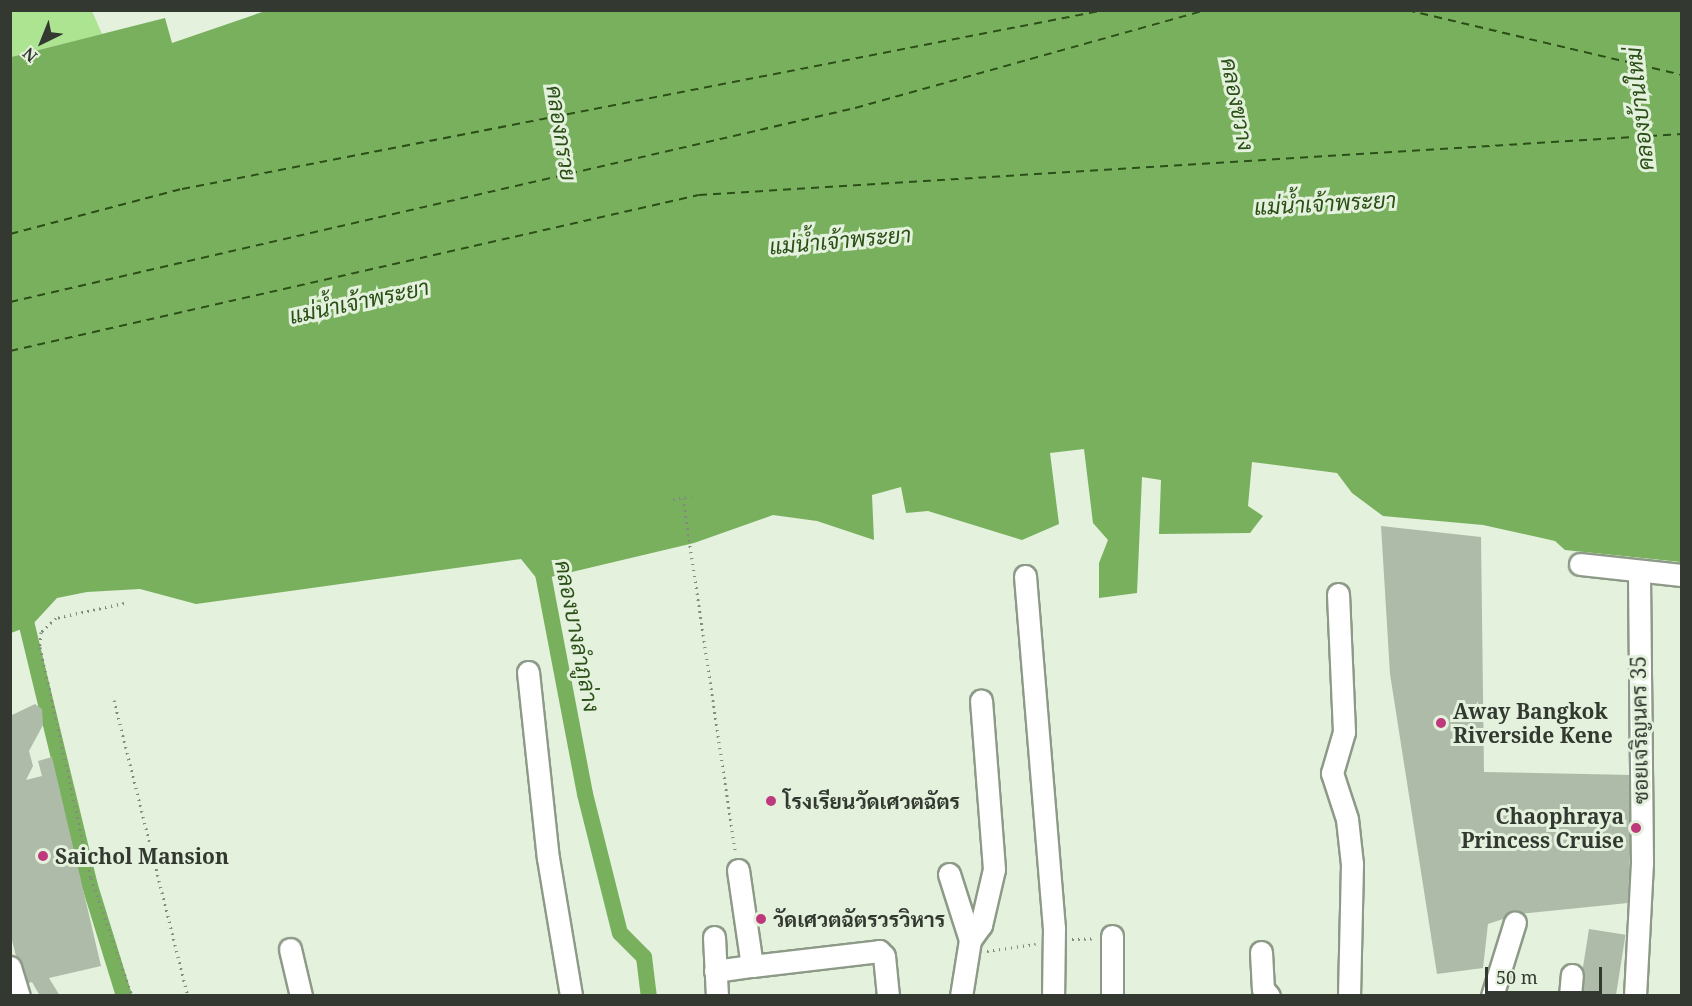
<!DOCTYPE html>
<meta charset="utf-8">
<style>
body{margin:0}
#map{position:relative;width:1692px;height:1006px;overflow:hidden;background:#e3f1dd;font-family:"Noto Serif",Sarabun,serif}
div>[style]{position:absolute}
.green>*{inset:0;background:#ace492}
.water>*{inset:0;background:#78b05d}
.canal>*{height:16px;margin:-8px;padding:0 8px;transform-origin:8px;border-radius:8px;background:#78b05d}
.ferry>*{height:1.5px;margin-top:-0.75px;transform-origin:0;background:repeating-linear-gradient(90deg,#2b4f16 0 8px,transparent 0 14px)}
.building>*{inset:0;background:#aebba8;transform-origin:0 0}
.path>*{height:3px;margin-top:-1.5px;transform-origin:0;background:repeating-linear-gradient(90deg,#838c7e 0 1.5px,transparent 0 6px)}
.roads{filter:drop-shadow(2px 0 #8d9a87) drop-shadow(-2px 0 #8d9a87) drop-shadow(0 2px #8d9a87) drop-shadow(0 -2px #8d9a87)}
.minor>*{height:21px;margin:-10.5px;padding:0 10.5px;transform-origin:10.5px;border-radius:10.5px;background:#fff}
.dots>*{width:16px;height:16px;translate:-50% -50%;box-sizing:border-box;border:3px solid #e3f1dd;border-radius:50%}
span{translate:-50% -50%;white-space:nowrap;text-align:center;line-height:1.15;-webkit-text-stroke:6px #e3f1dd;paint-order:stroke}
.poi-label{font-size:21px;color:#333830;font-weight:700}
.left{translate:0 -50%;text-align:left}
.right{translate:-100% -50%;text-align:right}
.street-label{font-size:21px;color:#333830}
.water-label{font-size:22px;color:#2b4f16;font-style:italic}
.frame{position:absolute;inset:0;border:12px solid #333830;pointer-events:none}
.north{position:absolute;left:12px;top:12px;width:60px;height:60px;-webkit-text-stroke:4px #e3f1dd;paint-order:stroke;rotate:223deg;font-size:16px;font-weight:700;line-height:24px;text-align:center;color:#333830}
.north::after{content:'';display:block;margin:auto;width:21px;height:27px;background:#333830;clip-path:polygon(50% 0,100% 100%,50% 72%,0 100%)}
.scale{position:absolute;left:1485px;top:967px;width:117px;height:27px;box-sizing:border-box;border:3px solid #333830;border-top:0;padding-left:8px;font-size:18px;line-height:21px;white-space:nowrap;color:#333830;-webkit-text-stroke:4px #e3f1dd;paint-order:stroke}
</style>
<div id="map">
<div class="green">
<i style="clip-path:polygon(10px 11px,92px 11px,102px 34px,11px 57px)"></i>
</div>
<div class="water">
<i style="clip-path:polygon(268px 10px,1681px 11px,1681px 562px,1565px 550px,1555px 541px,1483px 525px,1383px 516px,1352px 493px,1337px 473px,1252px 462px,1248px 506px,1263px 516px,1250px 533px,1159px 534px,1161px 480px,1142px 477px,1137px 593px,1099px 598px,1099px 563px,1108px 540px,1093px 523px,1084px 449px,1050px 453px,1059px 524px,1022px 540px,928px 511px,906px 513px,901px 487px,872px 495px,874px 540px,817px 521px,773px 515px,694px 543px,538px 580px,521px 559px,196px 604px,140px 589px,87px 592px,57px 598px,32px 625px,11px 633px,11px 57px,165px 18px,172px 43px)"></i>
</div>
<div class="canal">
<i style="left:540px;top:558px;width:240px;rotate:79.2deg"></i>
<i style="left:585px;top:794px;width:143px;rotate:75.9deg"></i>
<i style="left:620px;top:933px;width:34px;rotate:45deg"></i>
<i style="left:644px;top:957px;width:39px;rotate:83deg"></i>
<i style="left:22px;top:605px;width:289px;rotate:76.4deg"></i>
<i style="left:90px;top:886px;width:115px;rotate:72.8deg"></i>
</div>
<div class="ferry">
<i style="left:1407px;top:10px;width:283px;rotate:13.3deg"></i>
<i style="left:10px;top:234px;width:178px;rotate:-14.7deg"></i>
<i style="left:182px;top:189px;width:940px;rotate:-10.98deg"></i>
<i style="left:10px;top:302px;width:867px;rotate:-12.93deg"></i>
<i style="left:855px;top:108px;width:363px;rotate:-15.6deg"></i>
<i style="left:10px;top:351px;width:706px;rotate:-12.76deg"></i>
<i style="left:699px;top:195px;width:985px;rotate:-3.55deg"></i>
</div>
<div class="building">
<i style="clip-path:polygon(1381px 526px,1481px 537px,1484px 772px,1633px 775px,1628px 903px,1518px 914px,1488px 924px,1483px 968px,1437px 974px,1390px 674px)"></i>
<i style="clip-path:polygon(35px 704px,42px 709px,43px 725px,29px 751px,33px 766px,26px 780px,42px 776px,38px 761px,52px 757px,101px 966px,49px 978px,60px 996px,40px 996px,32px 982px,23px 985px,10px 932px,10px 716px)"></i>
<i style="left:1589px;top:929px;width:37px;height:68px;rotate:9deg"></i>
</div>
<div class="path">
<i style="left:683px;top:498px;width:358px;rotate:81.6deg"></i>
<i style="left:673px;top:499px;width:19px;rotate:-9deg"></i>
<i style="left:124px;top:603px;width:70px;rotate:167.6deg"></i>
<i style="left:56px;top:618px;width:21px;rotate:137deg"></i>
<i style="left:41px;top:632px;width:15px;rotate:94deg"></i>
<i style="left:40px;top:647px;width:237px;rotate:77.6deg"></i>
<i style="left:91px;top:878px;width:125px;rotate:70.8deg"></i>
<i style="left:1682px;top:648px;width:113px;rotate:90deg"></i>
<i style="left:114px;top:700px;width:305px;rotate:76deg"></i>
<i style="left:1072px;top:939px;width:23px;rotate:-2deg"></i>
<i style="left:987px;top:951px;width:49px;rotate:-8.1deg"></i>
</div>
<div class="roads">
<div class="minor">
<i style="left:1580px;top:564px;width:103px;rotate:6.2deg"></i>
<i style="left:1025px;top:576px;width:353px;rotate:85.3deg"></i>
<i style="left:1054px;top:928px;width:68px;rotate:90.8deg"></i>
<i style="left:1338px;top:594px;width:138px;rotate:87.5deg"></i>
<i style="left:1344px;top:732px;width:43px;rotate:106.3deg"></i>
<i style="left:1332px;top:773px;width:48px;rotate:71.9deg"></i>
<i style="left:1347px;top:819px;width:45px;rotate:83.7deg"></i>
<i style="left:1352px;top:864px;width:132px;rotate:91.3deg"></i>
<i style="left:528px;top:672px;width:187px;rotate:83.9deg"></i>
<i style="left:548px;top:858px;width:140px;rotate:80.5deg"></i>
<i style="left:949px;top:874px;width:69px;rotate:72.3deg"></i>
<i style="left:970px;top:940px;width:57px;rotate:99.1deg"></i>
<i style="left:1112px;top:936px;width:60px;rotate:90deg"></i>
<i style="left:714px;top:937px;width:59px;rotate:87.1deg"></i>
<i style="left:970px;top:940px;width:19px;rotate:-54deg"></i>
<i style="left:981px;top:925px;width:57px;rotate:-76.9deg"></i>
<i style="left:994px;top:869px;width:169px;rotate:-94.4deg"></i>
<i style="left:290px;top:949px;width:48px;rotate:76.8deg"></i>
<i style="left:1261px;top:952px;width:37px;rotate:87deg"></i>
<i style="left:1263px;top:989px;width:9px;rotate:49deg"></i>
<i style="left:752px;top:966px;width:128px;rotate:-6.7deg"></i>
<i style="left:879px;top:951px;width:7px;rotate:45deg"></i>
<i style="left:884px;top:956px;width:40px;rotate:84.3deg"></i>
<i style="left:10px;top:967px;width:30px;rotate:73deg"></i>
<i style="left:715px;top:971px;width:37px;rotate:-8deg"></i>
<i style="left:752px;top:966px;width:97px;rotate:-98.3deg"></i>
<i style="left:1492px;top:996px;width:77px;rotate:-72.7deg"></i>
<i style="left:1570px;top:996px;width:21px;rotate:-85deg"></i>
<i style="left:1635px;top:996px;width:133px;rotate:-87deg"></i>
<i style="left:1642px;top:863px;width:291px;rotate:-90.6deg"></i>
</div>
</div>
<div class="dots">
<i style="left:1441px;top:723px;background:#be397c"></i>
<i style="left:771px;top:801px;background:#be397c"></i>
<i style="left:1636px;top:828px;background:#be397c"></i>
<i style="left:43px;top:856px;background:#be397c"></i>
<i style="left:761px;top:919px;background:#be397c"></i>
</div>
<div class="poi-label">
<span class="left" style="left:1453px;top:723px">Away Bangkok<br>Riverside Kene</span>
<span class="left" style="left:783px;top:801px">โรงเรียนวัดเศวตฉัตร</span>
<span class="right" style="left:1624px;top:828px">Chaophraya<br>Princess Cruise</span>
<span class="left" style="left:55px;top:856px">Saichol Mansion</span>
<span class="left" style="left:773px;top:919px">วัดเศวตฉัตรวรวิหาร</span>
</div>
<div class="street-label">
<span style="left:1639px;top:730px;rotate:-91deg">ซอยเจริญนคร 35</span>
</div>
<div class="water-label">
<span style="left:1238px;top:104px;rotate:79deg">คลองขวาง</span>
<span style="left:1639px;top:109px;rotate:-96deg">คลองบ้านใหม่</span>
<span style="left:562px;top:133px;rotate:81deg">คลองกรวย</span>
<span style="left:1325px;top:203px;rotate:-3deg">แม่น้ำเจ้าพระยา</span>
<span style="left:840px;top:240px;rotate:-5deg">แม่น้ำเจ้าพระยา</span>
<span style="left:359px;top:301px;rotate:-12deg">แม่น้ำเจ้าพระยา</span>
<span style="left:578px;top:636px;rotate:79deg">คลองบางลำภูล่าง</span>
</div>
<div class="frame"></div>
<div class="north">N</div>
<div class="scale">50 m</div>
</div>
